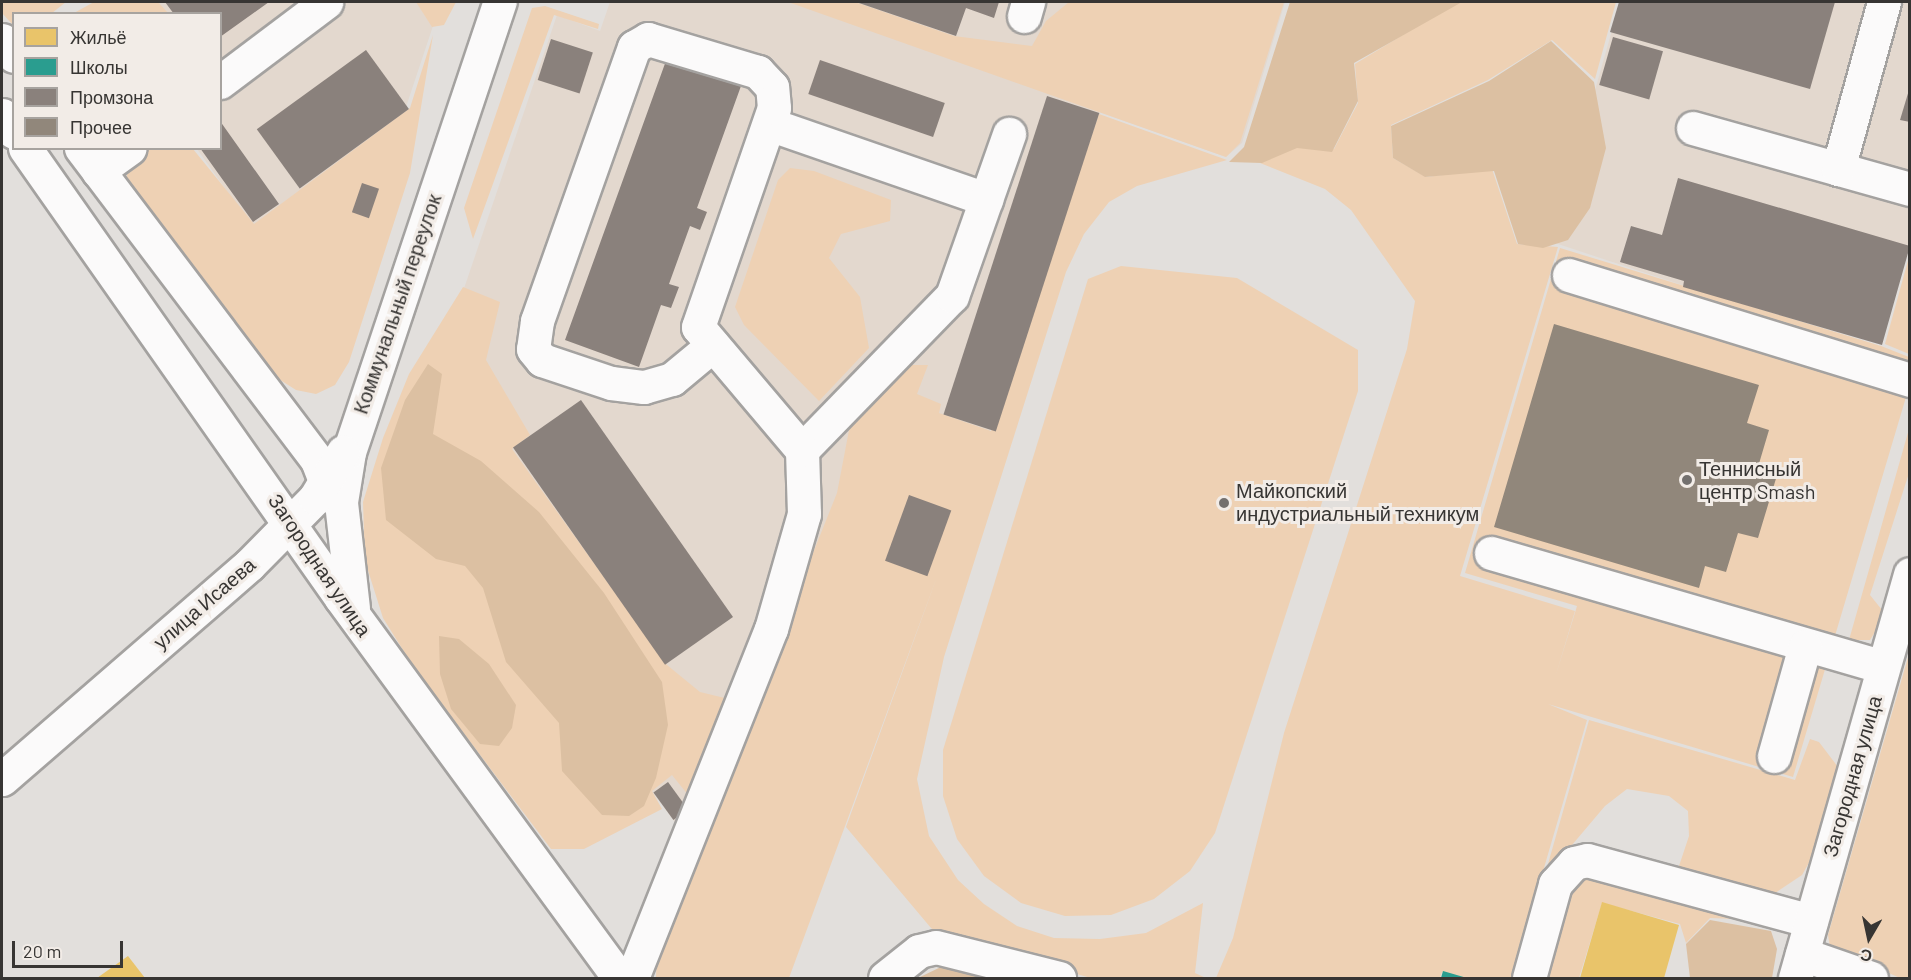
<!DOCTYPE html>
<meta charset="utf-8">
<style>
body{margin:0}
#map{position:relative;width:1911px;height:980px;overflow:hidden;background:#e2dfdc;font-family:Barlow,sans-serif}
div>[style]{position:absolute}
.industrial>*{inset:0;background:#e3d8ce}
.green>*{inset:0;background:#eed1b4}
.forest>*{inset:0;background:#dcc0a2}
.homes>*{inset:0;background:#e9c46a}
.schools>*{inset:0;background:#2a9d8f}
.industry>*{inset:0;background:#8a817c;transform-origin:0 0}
.building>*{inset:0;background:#91877b}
.roads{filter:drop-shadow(2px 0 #a4a2a0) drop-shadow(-2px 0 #a4a2a0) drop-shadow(0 2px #a4a2a0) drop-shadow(0 -2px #a4a2a0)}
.minor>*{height:33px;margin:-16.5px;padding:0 16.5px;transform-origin:16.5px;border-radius:16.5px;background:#fbfafa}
.dots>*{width:16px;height:16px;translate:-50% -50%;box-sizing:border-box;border:3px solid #f2ece7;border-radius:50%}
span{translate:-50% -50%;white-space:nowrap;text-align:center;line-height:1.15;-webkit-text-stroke:6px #f2ece7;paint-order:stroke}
.street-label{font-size:20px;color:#373533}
.poi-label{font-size:20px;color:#373533}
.left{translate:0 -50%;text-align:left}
.frame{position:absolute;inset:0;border:3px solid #373533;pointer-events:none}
.legend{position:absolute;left:12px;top:12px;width:210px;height:138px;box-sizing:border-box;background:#f2ece7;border:2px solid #a7a39f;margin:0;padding:8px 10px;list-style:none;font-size:18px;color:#373533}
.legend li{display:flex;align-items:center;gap:12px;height:30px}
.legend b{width:30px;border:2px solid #a7a39f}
.north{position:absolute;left:1839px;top:908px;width:60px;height:60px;-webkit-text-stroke:4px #f2ece7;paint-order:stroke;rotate:189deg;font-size:16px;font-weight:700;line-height:24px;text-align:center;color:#373533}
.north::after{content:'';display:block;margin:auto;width:21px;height:27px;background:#373533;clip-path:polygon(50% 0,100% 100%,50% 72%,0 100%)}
.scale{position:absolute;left:12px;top:941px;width:111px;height:27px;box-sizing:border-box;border:3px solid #373533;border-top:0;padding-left:8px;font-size:18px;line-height:21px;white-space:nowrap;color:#373533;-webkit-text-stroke:4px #f2ece7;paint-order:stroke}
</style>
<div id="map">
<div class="industrial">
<i style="clip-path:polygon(92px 2px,441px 2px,336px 317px,323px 326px,197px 149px,220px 148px,220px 14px,100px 13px)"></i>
<i style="clip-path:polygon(610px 2px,1285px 2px,1242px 143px,1226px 157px,1100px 112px,990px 430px,788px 975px,406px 459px,557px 15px,600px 31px)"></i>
<i style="clip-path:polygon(1620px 2px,1909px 2px,1909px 246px,1685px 286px,1552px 242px)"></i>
</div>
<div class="green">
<i style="clip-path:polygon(2px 2px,66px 2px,52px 13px,14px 14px,13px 25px,2px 13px)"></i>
<i style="clip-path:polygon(94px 2px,158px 2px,168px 13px,74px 13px)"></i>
<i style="clip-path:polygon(416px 2px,456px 2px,444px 25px,432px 27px)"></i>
<i style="clip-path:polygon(788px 2px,855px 2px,954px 36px,1032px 46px,1046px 21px,1069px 2px,1284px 2px,1240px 143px,1226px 157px)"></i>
<i style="clip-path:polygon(1457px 2px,1616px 2px,1595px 79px,1552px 40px,1488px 80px,1391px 125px,1393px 158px,1426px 177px,1492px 169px,1517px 244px,1558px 247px,1460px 576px,1575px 611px,1555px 678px,1577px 606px,1465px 573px,1560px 248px,1881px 346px,1909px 357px,1909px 387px,1793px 777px,1548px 704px,1587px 720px,1512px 978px,1462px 978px,1442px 972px,1440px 978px,1216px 978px,1233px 938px,1284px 733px,1407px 349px,1415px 301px,1351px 210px,1325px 189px,1260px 163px,1296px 145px,1334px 149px,1358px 103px,1355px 64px)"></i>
<i style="clip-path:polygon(545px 6px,599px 24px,598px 29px,554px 15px,473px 239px,464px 208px,532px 8px)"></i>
<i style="clip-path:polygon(433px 35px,410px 173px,349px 362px,335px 385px,316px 394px,296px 390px,274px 376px,128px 186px,126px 169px,146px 149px,193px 149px,254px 224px,410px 108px)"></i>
<i style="clip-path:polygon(1099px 114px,1227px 160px,1137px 186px,1109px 202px,1084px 234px,1066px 272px,944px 657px,917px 779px,929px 836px,958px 880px,984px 904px,1017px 926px,1054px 938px,1100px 939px,1146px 933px,1203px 903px,1195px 973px,1206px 978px,1091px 978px,946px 938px,931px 928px,846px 827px,938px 574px,789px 978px,656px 978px,657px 947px,668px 916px,837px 493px,850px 425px,883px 381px,908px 365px,928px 365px,917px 394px,941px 404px,939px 413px,991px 431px)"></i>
<i style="clip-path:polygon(790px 168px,814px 171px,891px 200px,890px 221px,841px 234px,829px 258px,860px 297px,869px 348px,819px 401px,744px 325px,735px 307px,778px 180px)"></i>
<i style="clip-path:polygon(1909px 257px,1909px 354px,1885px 344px)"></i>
<i style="clip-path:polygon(1121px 266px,1237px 278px,1358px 350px,1358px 391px,1215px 833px,1190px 871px,1154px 899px,1111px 915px,1065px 916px,1021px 903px,984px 876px,957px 839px,943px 796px,943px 750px,1088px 279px)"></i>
<i style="clip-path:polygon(463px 287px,500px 302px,486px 360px,530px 435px,512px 449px,667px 665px,700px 692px,733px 700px,693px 801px,672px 775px,652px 791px,662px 809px,584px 849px,551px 849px,413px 666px,383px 618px,365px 561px,363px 502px,383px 438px,409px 374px)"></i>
<i style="clip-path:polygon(1909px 429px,1909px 473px,1870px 595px,1882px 610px,1878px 627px,1870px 640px,1849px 640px)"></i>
<i style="clip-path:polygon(1909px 654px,1909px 978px,1900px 978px,1830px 947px,1828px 935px)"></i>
<i style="clip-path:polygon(1589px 720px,1795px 780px,1810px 739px,1819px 742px,1838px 767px,1815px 852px,1802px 875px,1760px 903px,1677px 872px,1689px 836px,1688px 811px,1669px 796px,1627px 789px,1605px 806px,1561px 858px,1548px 864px)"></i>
<i style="clip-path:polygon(1589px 877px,1614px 881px,1736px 919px,1710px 918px,1686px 943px,1680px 924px,1602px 903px,1579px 978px,1540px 978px,1562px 900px,1573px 884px)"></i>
</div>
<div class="forest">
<i style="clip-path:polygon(1290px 2px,1462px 2px,1354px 63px,1358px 101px,1332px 152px,1297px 148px,1262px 163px,1229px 162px,1244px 147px)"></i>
<i style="clip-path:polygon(1551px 41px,1594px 82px,1606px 148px,1590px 208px,1568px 240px,1543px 248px,1518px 244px,1494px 171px,1425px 177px,1393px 158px,1391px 126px,1489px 81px)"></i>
<i style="clip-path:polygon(428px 364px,442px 374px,433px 434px,481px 461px,539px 512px,604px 593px,662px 682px,668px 725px,656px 778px,644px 806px,629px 816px,602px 815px,562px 771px,559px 723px,506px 662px,483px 588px,465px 566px,436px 559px,386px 520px,381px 468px,405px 400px)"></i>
<i style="clip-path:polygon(439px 636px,459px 639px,489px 664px,516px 705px,512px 728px,499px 746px,480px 744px,451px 709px,440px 674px)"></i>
<i style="clip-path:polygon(1710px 920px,1771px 931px,1777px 949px,1772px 978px,1690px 978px,1686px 944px)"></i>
<i style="clip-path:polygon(945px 965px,1009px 978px,918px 978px)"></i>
</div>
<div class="homes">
<i style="clip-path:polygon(1602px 902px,1679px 925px,1664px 978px,1580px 978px)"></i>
<i style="clip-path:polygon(128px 956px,145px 978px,97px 978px)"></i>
</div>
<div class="schools">
<i style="clip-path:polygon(1443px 971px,1467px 978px,1441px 978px)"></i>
</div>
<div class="industry">
<i style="clip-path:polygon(165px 2px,269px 2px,220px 37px,220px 14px,174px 14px)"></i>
<i style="clip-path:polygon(856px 2px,999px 2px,994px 18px,966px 8px,956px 36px)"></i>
<i style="clip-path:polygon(1619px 2px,1835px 2px,1810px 89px,1610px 32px)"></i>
<i style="left:1613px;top:37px;width:52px;height:50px;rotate:16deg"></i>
<i style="left:551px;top:39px;width:44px;height:43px;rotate:18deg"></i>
<i style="left:366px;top:50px;width:73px;height:135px;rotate:54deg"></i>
<i style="clip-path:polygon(667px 58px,741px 86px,697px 208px,707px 212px,700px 230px,690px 226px,669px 284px,679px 287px,671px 308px,661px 305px,639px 367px,565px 340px)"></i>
<i style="left:820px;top:60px;width:132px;height:36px;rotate:19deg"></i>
<i style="clip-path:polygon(1909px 90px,1910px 90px,1910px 122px,1900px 120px)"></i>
<i style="left:1047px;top:96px;width:55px;height:335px;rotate:18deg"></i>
<i style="clip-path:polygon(220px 121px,279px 204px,253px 222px,200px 148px,220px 148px)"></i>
<i style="clip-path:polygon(1678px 178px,1910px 246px,1882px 345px,1683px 287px,1684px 281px,1620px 262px,1631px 226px,1662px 235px)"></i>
<i style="left:362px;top:183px;width:18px;height:31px;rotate:19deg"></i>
<i style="left:581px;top:400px;width:265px;height:83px;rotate:55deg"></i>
<i style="left:909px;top:495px;width:45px;height:70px;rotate:20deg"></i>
<i style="left:668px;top:782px;width:34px;height:18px;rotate:54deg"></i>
</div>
<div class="building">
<i style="clip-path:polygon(1554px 324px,1759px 385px,1747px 423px,1769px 430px,1758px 467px,1778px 472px,1758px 538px,1738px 533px,1726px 572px,1705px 566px,1699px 588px,1494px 527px)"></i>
</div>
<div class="roads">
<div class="minor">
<i style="left:1024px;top:16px;width:15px;rotate:-74deg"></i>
<i style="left:2px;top:40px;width:20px;rotate:53deg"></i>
<i style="left:220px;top:82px;width:133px;rotate:-37deg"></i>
<i style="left:2px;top:115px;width:21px;rotate:55deg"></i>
<i style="left:769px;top:124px;width:230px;rotate:19.1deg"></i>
<i style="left:1693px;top:128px;width:225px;rotate:15.7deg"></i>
<i style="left:25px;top:148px;width:550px;rotate:54.92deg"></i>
<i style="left:341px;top:598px;width:471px;rotate:53.8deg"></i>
<i style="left:81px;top:148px;width:391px;rotate:52.9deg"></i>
<i style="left:317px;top:460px;width:39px;rotate:69deg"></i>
<i style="left:1838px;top:169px;width:173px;rotate:-74.6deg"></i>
<i style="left:98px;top:171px;width:39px;rotate:-36deg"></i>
<i style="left:1569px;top:275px;width:357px;rotate:17.1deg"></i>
<i style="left:802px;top:450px;width:215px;rotate:-45.8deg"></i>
<i style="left:952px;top:296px;width:172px;rotate:-70.6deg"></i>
<i style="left:1491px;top:553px;width:408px;rotate:16.2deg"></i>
<i style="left:353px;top:608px;width:107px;rotate:-96.5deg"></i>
<i style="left:341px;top:502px;width:51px;rotate:-80.9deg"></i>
<i style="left:349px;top:452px;width:475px;rotate:-71.5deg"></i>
<i style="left:1774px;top:756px;width:114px;rotate:-74.3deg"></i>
<i style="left:2px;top:779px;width:327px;rotate:-40.9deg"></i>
<i style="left:249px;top:565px;width:94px;rotate:-45.4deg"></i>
<i style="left:315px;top:498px;width:54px;rotate:-58.7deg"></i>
<i style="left:1802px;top:954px;width:73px;rotate:19.2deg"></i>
<i style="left:632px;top:978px;width:376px;rotate:-68.3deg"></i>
<i style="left:771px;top:629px;width:120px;rotate:-74deg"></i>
<i style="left:804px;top:514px;width:64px;rotate:-91.8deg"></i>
<i style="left:802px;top:450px;width:161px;rotate:-130.2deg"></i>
<i style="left:698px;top:327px;width:232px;rotate:-70.9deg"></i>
<i style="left:774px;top:108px;width:21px;rotate:-95deg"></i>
<i style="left:772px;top:87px;width:21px;rotate:-133deg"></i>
<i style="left:758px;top:72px;width:115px;rotate:-163.3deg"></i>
<i style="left:648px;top:39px;width:16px;rotate:150deg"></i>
<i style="left:634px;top:47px;width:291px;rotate:109.5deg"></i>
<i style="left:537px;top:321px;width:28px;rotate:98deg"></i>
<i style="left:533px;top:349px;width:14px;rotate:51deg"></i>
<i style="left:542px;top:360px;width:73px;rotate:18.4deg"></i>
<i style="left:611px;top:383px;width:33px;rotate:7deg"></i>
<i style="left:644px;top:387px;width:29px;rotate:-16deg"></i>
<i style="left:672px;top:379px;width:53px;rotate:-39.7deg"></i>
<i style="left:885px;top:978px;width:43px;rotate:-38.5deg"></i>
<i style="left:919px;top:951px;width:17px;rotate:-13deg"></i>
<i style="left:936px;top:947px;width:127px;rotate:14.1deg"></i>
<i style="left:1529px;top:978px;width:98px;rotate:-74.5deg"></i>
<i style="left:1555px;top:884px;width:28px;rotate:-48deg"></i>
<i style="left:1574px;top:863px;width:13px;rotate:-13deg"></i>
<i style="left:1587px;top:860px;width:232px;rotate:15.2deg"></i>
<i style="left:1795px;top:978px;width:420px;rotate:-74.1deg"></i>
</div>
</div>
<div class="dots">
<i style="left:1687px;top:480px;background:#73706e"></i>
<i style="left:1224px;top:503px;background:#73706e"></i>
</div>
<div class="street-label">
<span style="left:397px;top:304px;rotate:-71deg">Коммунальный переулок</span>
<span style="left:320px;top:565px;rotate:56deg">Загородная улица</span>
<span style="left:204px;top:603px;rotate:-41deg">улица Исаева</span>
<span style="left:1852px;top:776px;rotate:-74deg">Загородная улица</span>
</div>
<div class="poi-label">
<span class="left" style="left:1699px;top:480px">Теннисный<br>центр Smash</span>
<span class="left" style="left:1236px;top:502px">Майкопский<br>индустриальный техникум</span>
</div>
<div class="frame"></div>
<ul class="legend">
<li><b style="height:16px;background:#e9c46a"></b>Жильё</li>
<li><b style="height:16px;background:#2a9d8f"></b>Школы</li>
<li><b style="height:16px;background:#8a817c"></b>Промзона</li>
<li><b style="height:16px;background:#91877b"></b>Прочее</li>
</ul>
<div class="north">С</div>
<div class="scale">20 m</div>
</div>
